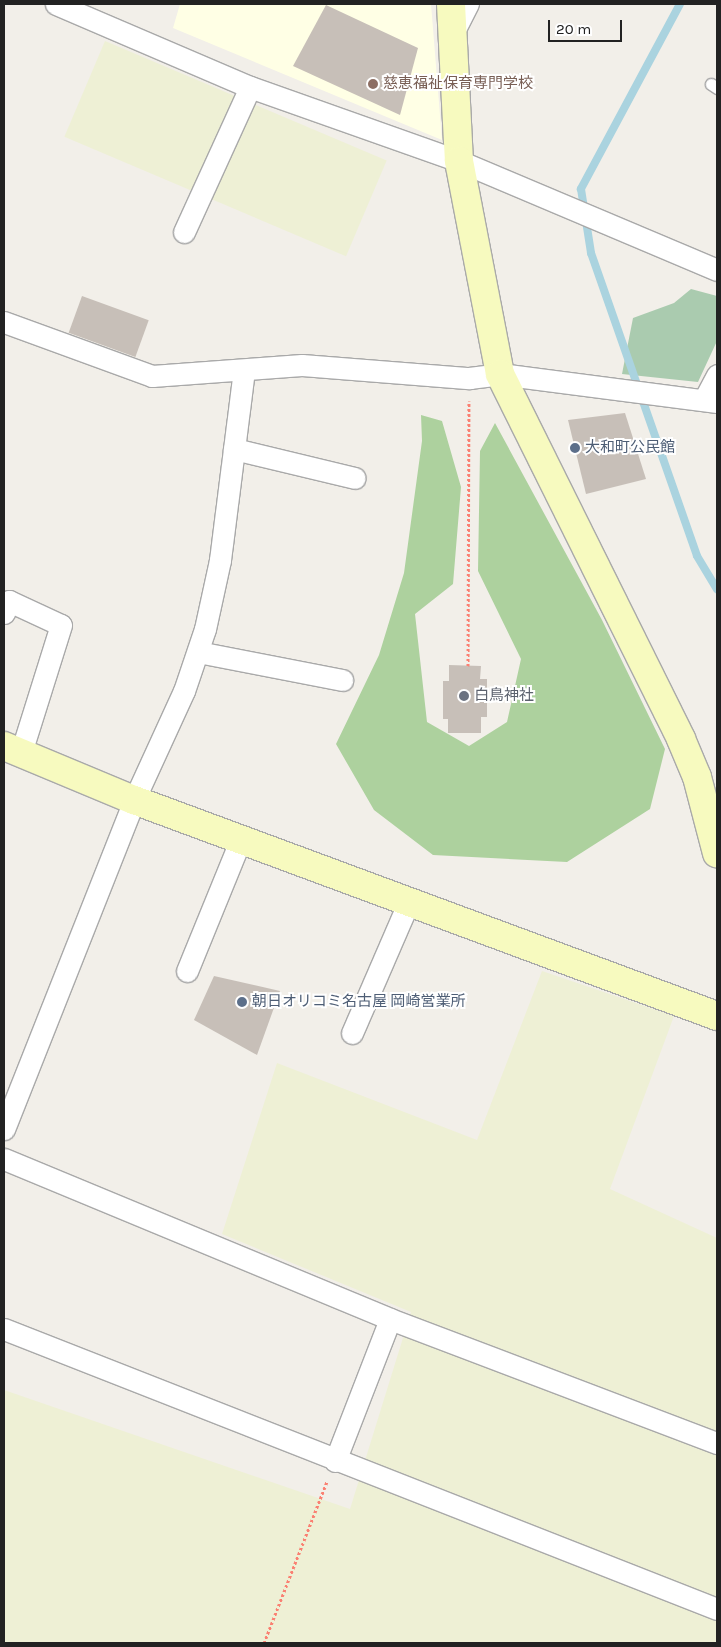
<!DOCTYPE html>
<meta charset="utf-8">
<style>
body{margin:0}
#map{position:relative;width:721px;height:1647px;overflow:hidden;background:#f2efe9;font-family:Karla,"Noto Sans JP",sans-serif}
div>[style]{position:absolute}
.education>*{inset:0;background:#ffffe5}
.farmland>*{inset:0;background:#eef0d5;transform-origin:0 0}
.forest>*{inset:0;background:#add19e}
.cemetery>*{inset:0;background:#aacbaf}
.stream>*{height:8px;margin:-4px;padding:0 4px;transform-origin:4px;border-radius:4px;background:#aad3df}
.building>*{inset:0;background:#c7bfb8;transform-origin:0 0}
.path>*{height:3px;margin-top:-1.5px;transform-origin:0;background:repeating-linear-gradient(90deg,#fa8072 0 2.5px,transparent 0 5px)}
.roads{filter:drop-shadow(1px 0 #a9a9a9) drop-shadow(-1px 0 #a9a9a9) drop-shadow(0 1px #a9a9a9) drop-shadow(0 -1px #a9a9a9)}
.lane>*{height:11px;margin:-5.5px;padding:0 5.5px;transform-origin:5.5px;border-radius:5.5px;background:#fff}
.street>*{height:21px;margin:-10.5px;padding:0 10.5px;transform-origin:10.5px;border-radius:10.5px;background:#fff}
.secondary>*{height:28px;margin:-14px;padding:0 14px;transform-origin:14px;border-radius:14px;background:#f7fabf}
.dots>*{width:14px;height:14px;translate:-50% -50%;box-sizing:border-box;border:2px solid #fff;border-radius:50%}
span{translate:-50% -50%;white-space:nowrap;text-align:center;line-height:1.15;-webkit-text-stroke:4px #fff;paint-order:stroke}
.education-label{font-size:15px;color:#785e54}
.left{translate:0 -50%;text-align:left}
.service-label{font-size:15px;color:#4e5e75}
.worship-label{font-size:15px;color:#5b616d}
.frame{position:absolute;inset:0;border:5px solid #222;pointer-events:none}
.scale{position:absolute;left:548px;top:20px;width:74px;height:22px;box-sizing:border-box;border:2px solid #222;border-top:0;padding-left:6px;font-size:15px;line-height:18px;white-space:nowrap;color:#222;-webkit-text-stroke:4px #fff;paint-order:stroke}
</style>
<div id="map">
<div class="education">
<i style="clip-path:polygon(180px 4px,431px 4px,442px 140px,173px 28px)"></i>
</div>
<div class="farmland">
<i style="left:105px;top:41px;width:306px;height:104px;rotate:23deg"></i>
<i style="clip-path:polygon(542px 971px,674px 1016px,610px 1189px,717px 1238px,717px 1643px,4px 1643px,4px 1390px,350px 1509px,411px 1312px,222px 1234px,277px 1063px,477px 1140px)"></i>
</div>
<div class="forest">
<i style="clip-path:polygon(421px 415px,442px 421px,461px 487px,453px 584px,415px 614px,427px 722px,469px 746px,507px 722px,521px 659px,478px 571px,480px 451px,495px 423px,602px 620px,665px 749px,650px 809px,567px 862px,433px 855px,374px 810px,336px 744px,379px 655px,404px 573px,422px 441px)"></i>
</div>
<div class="cemetery">
<i style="clip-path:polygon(691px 289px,717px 296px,717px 341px,698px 382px,622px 374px,633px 318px,674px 303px)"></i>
</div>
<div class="stream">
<i style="left:680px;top:4px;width:210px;rotate:118.2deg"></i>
<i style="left:581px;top:189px;width:65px;rotate:81.1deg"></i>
<i style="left:591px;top:253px;width:321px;rotate:70.7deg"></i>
<i style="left:697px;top:556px;width:39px;rotate:59deg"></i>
</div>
<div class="building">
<i style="clip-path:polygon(326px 5px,418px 48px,400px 115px,293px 66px)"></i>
<i style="left:82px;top:296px;width:71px;height:39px;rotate:20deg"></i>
<i style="clip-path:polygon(625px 413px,646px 479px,586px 494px,568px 420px)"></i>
<i style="clip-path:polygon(449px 665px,481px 666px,480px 679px,487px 679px,487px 717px,481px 717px,481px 733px,448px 733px,448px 719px,443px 719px,443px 681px,449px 681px)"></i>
<i style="clip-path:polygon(214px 976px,280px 991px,257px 1055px,194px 1020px)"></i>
</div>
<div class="path">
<i style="left:468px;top:666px;width:265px;rotate:-89.8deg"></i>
<i style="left:264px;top:1643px;width:174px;rotate:-68.7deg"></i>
</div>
<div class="roads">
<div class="lane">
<i style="left:711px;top:84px;width:7px;rotate:34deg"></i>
</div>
<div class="street">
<i style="left:56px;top:4px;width:211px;rotate:23.2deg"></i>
<i style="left:250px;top:87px;width:222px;rotate:19.5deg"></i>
<i style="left:459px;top:161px;width:280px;rotate:22.9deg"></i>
<i style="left:453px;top:33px;width:33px;rotate:-63deg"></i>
<i style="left:184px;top:232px;width:159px;rotate:-65.5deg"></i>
<i style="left:4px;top:322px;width:158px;rotate:20deg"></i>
<i style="left:152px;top:376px;width:150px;rotate:-4.2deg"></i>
<i style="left:302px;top:365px;width:168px;rotate:4.5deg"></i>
<i style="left:469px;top:378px;width:31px;rotate:-7deg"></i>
<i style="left:500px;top:374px;width:219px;rotate:7.4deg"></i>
<i style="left:705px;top:398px;width:26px;rotate:-62deg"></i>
<i style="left:234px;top:449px;width:124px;rotate:13.5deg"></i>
<i style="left:4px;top:613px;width:13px;rotate:-67deg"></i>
<i style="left:9px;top:601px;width:57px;rotate:24.8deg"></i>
<i style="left:61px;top:625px;width:134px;rotate:107.4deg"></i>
<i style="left:198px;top:652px;width:147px;rotate:11deg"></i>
<i style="left:187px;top:971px;width:143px;rotate:-67.8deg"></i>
<i style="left:352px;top:1033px;width:144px;rotate:-66.6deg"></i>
<i style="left:4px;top:1129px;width:354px;rotate:-68.4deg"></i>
<i style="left:134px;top:800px;width:120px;rotate:-65.4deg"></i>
<i style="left:184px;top:691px;width:65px;rotate:-71.3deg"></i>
<i style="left:205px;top:629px;width:71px;rotate:-77.7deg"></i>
<i style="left:220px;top:560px;width:191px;rotate:-82.8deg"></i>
<i style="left:4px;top:1159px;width:418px;rotate:22.5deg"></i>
<i style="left:390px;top:1319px;width:350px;rotate:20.8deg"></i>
<i style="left:4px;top:1329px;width:766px;rotate:21.44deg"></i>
<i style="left:335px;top:1461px;width:152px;rotate:-68.8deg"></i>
</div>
<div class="secondary">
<i style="left:451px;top:4px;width:157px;rotate:87.1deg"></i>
<i style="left:459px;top:161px;width:217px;rotate:79.1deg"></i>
<i style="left:500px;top:374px;width:407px;rotate:63.6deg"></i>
<i style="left:681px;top:739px;width:41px;rotate:67.2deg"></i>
<i style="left:697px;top:777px;width:79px;rotate:75.3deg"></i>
<i style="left:4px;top:746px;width:141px;rotate:22.6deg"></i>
<i style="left:134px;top:800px;width:622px;rotate:20.33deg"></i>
</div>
</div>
<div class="dots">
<i style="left:373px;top:84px;background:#8d6e63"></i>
<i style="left:575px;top:448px;background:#5c6f8a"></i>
<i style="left:464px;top:696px;background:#6b7280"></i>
<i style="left:242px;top:1002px;background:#5c6f8a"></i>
</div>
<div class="education-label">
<span class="left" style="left:383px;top:84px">慈恵福祉保育専門学校</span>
</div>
<div class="service-label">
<span class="left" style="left:585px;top:448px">大和町公民館</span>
<span class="left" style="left:252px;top:1002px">朝日オリコミ名古屋 岡崎営業所</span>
</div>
<div class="worship-label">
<span class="left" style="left:474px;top:696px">白鳥神社</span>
</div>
<div class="frame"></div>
<div class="scale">20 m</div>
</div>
